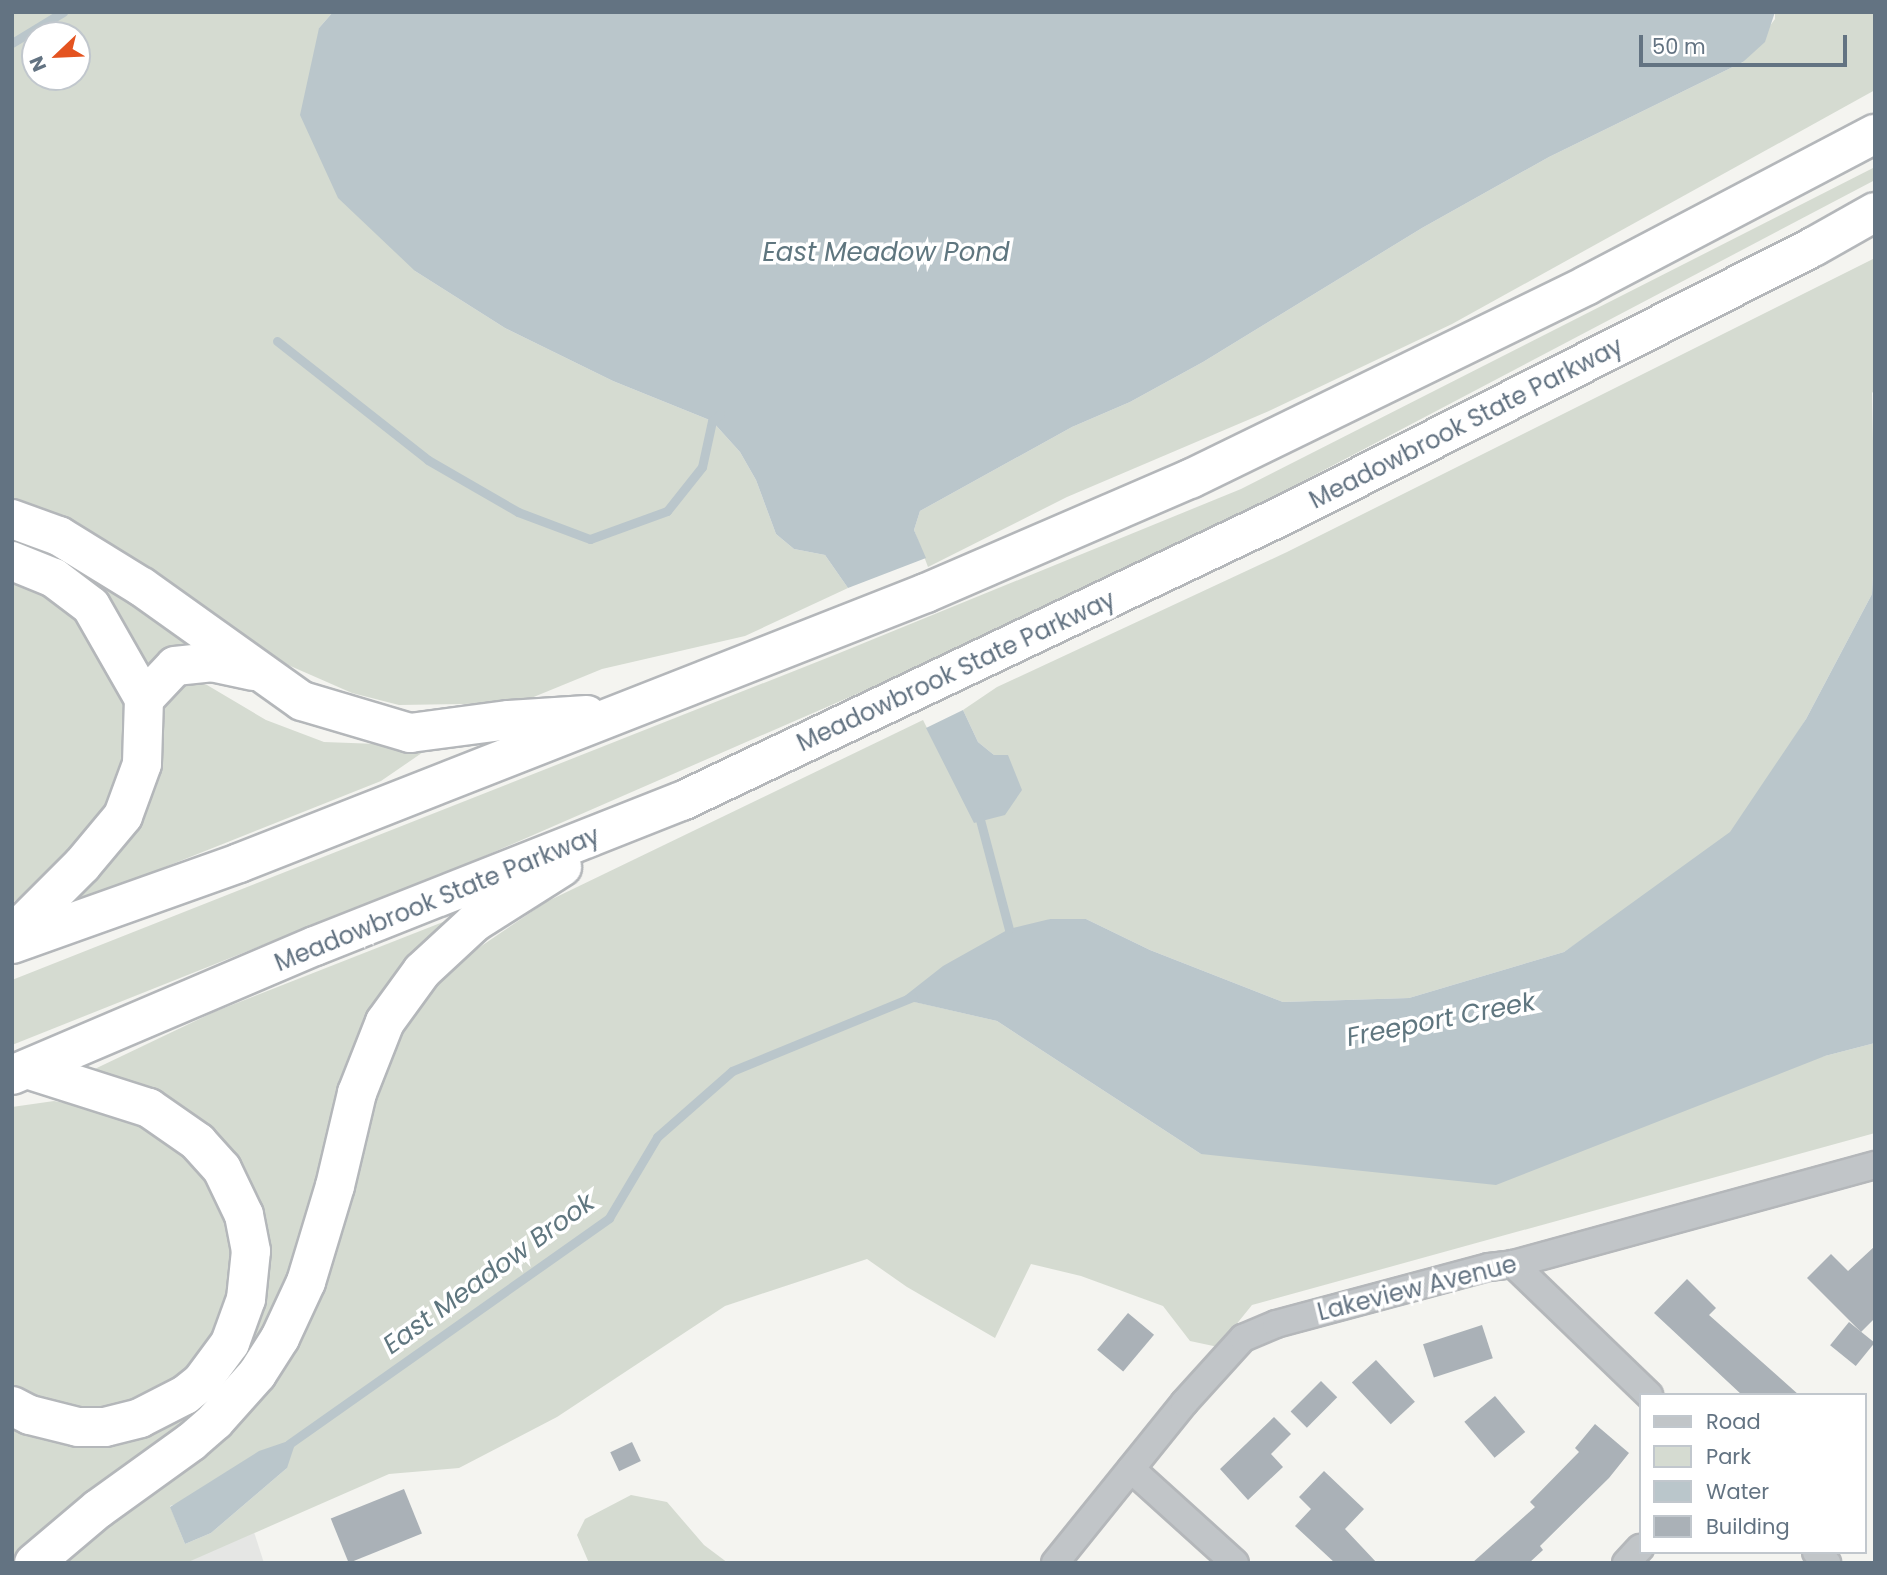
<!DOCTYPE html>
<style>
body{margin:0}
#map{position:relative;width:1887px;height:1575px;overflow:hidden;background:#f4f4f0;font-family:Poppins,sans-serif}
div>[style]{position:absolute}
.built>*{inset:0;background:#e5e6e4}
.green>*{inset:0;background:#d5dbd1}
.water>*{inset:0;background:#bac6cb}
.stream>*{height:9px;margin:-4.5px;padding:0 4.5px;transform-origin:4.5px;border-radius:4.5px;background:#bac6cb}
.building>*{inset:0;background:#aab1b7;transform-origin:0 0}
.roads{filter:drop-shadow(2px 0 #b4b7ba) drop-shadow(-2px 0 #b4b7ba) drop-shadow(0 2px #b4b7ba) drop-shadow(0 -2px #b4b7ba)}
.street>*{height:26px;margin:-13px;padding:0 13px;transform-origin:13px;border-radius:13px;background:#c1c5c8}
.highway>*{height:38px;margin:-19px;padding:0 19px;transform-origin:19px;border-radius:19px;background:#fff}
span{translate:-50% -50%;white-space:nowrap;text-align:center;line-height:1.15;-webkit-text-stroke:7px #fff;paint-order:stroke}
.street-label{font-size:24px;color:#637382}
.water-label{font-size:26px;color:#5f767f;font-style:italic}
.frame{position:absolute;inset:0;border:14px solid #637382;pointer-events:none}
.legend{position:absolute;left:1639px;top:1393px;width:228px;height:161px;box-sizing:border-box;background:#fff;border:2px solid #c1c7cd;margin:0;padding:9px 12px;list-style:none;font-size:21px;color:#637382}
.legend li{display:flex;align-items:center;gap:14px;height:35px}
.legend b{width:35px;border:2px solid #c1c7cd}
.north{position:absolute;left:21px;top:21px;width:70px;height:70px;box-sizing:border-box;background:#fff;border:2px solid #c1c7cd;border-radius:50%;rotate:247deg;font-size:19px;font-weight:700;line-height:28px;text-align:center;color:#637382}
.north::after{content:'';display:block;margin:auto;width:24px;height:32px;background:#e45320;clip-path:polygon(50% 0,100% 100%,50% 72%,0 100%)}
.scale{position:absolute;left:1639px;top:35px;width:208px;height:32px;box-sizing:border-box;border:4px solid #637382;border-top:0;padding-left:9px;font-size:21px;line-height:24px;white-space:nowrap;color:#637382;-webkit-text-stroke:5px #fff;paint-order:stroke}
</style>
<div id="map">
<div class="built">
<i style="clip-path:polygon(254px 1532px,264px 1563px,186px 1563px,221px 1545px)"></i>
</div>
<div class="green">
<i style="clip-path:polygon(evenodd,12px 12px,333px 12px,319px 28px,415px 271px,505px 328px,613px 381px,712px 421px,740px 452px,756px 480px,776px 534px,794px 549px,825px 555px,848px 588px,745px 636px,602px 669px,519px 703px,399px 705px,352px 693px,263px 654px,12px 509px,12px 12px,35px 35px,77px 35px,77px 77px,35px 77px,35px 35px)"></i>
<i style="clip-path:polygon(1775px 12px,1875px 12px,1875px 90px,1452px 324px,1269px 411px,1067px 497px,928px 567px,914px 530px,920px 511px,1072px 427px,1130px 402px,1203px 362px,1422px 228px,1549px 157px,1743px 62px,1775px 19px)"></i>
<i style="clip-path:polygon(1875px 167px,1875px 180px,1271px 498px,875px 686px,471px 862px,12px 1045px,12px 980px,837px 654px,1241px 489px)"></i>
<i style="clip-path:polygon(evenodd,1875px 258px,1875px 389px,1872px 393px,1875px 538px,1872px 594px,1806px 719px,1732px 837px,1564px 952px,1409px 998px,1283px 1002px,1150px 950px,1086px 919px,1050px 919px,902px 999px,997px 1021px,1201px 1154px,1825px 1056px,1875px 1043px,1875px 1133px,1252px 1305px,1218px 1347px,1190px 1341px,1163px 1306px,1081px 1276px,1031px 1264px,995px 1338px,907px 1287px,867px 1259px,725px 1306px,557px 1417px,459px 1468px,389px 1474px,186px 1563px,54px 1563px,271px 1385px,383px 1055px,446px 970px,546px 902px,923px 720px,931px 736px,994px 755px,978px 742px,963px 710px,997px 687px,1287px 552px,1875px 258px,287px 1468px,211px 1533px,185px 1544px,170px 1506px,287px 1468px)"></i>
<i style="clip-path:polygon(12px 535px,27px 539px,132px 601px,196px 648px,146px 677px,12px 552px)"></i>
<i style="clip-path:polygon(12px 582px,47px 592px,105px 642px,128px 707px,122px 788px,81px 851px,12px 903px)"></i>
<i style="clip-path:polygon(183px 678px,207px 685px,266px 720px,324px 742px,432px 746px,381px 781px,47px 914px,92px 874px,162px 689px)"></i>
<i style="clip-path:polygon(471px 911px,385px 988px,353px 1054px,276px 1323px,227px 1390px,35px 1539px,12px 1563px,12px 1419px,39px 1439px,92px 1446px,209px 1392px,251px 1199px,80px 1076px,214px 1012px)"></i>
<i style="clip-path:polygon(54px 1101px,128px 1115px,197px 1160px,232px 1228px,232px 1292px,213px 1345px,156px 1396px,95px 1416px,12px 1395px,12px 1107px)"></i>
<i style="clip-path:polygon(631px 1495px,667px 1502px,704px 1545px,728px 1563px,589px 1563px,577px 1535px,585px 1519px)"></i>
</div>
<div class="water">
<i style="clip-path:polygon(333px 12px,1775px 12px,1765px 42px,1743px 62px,1549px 157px,1422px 228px,1203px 362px,1130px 402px,1072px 427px,920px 511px,914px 530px,926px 558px,848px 588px,825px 555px,794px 549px,776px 534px,756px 480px,740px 452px,712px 421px,613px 381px,505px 328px,415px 271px,338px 198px,300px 115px,319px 28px)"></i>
<i style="clip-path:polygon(1875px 538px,1875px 1043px,1825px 1056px,1496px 1185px,1201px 1154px,997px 1021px,901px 999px,943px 966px,1009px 929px,1050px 919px,1086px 919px,1150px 950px,1283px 1002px,1409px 998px,1564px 952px,1730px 832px,1806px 719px,1872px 594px)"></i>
<i style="clip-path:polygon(963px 710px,978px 742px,994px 755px,1008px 755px,1022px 790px,1005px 815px,974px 823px,926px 728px)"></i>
<i style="clip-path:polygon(297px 1438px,287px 1468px,211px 1533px,185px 1544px,170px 1507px,259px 1451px)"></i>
</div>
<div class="stream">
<i style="left:12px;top:43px;width:60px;rotate:-31.3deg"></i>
<i style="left:277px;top:341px;width:192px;rotate:38.2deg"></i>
<i style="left:428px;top:460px;width:104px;rotate:30deg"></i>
<i style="left:518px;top:512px;width:77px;rotate:20.6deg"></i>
<i style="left:590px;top:539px;width:82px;rotate:-20deg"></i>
<i style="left:667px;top:511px;width:56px;rotate:-51.5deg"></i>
<i style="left:702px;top:467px;width:47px;rotate:-77.7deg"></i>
<i style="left:712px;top:421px;width:11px;rotate:-41deg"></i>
<i style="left:978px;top:812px;width:121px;rotate:75.2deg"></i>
<i style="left:289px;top:1444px;width:392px;rotate:-35.2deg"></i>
<i style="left:609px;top:1218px;width:94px;rotate:-59.3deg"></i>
<i style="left:657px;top:1137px;width:100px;rotate:-41.3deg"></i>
<i style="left:732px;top:1071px;width:195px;rotate:-22.3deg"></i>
</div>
<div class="building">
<i style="clip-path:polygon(1875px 1246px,1875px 1318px,1861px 1332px,1807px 1278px,1831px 1254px,1848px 1271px)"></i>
<i style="clip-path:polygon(1687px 1279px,1716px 1308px,1709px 1315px,1799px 1395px,1742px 1395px,1654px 1313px)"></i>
<i style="left:1128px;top:1313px;width:34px;height:48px;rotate:40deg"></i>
<i style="left:1849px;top:1322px;width:33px;height:30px;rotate:39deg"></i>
<i style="left:1482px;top:1325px;width:35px;height:62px;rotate:72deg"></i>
<i style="left:1376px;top:1360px;width:57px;height:33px;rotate:47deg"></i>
<i style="left:1321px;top:1381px;width:23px;height:43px;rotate:45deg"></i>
<i style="left:1495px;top:1396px;width:47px;height:40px;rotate:50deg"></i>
<i style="clip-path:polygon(1274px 1417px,1291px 1434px,1271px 1454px,1283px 1467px,1248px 1500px,1220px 1469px)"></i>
<i style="clip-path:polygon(1595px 1424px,1629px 1453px,1609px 1478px,1540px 1546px,1543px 1550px,1529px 1563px,1472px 1563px,1535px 1507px,1530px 1502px,1579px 1452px,1575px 1448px)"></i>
<i style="left:632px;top:1442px;width:21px;height:24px;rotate:65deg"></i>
<i style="clip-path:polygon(1324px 1471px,1364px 1509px,1345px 1529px,1377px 1563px,1335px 1563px,1295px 1526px,1311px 1509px,1299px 1497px)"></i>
<i style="left:404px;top:1489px;width:48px;height:79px;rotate:68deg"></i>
</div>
<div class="roads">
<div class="street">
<i style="left:1513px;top:1264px;width:189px;rotate:43.9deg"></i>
<i style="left:1131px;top:1469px;width:140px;rotate:42.1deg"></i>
<i style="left:1816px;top:1552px;width:16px;rotate:45deg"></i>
<i style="left:1055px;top:1563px;width:206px;rotate:-51.1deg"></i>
<i style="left:1184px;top:1403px;width:88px;rotate:-47.8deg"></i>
<i style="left:1243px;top:1338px;width:36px;rotate:-23deg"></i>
<i style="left:1276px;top:1324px;width:220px;rotate:-15deg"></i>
<i style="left:1489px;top:1267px;width:24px;rotate:-7deg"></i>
<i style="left:1513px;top:1264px;width:375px;rotate:-15.3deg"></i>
<i style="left:1626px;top:1563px;width:21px;rotate:-47deg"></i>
</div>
<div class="highway">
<i style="left:12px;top:519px;width:50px;rotate:19.9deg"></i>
<i style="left:59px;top:536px;width:97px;rotate:31.6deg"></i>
<i style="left:142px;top:587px;width:196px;rotate:35.5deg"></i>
<i style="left:302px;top:701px;width:113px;rotate:16.5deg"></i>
<i style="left:410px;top:733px;width:100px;rotate:-7.5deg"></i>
<i style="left:509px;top:720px;width:78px;rotate:-3.7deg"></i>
<i style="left:12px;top:561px;width:45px;rotate:22deg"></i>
<i style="left:54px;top:578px;width:46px;rotate:37.1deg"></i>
<i style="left:91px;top:606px;width:107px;rotate:60.3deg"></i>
<i style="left:144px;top:699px;width:65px;rotate:91.8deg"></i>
<i style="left:142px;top:764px;width:55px;rotate:110.1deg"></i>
<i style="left:123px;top:816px;width:64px;rotate:129.9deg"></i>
<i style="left:82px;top:865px;width:99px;rotate:135deg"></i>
<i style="left:144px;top:699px;width:45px;rotate:-46.8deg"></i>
<i style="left:175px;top:666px;width:36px;rotate:-6deg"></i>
<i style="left:211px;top:662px;width:43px;rotate:12.1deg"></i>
<i style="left:12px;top:944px;width:241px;rotate:-19.6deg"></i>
<i style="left:239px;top:863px;width:738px;rotate:-21.46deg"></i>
<i style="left:926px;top:593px;width:288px;rotate:-23.4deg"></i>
<i style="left:1190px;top:479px;width:442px;rotate:-26deg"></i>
<i style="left:1587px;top:285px;width:325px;rotate:-27.7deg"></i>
<i style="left:12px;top:1075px;width:329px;rotate:-23.1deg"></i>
<i style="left:315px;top:946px;width:395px;rotate:-21.6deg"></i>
<i style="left:682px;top:801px;width:671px;rotate:-25.42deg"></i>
<i style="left:1288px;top:513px;width:589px;rotate:-26.87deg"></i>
<i style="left:1813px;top:247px;width:71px;rotate:-29.4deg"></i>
<i style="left:12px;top:1406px;width:20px;rotate:27deg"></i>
<i style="left:30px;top:1415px;width:49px;rotate:14deg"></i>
<i style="left:78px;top:1427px;width:27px"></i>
<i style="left:105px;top:1427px;width:36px;rotate:-14deg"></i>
<i style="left:140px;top:1418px;width:51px;rotate:-27.1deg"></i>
<i style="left:185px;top:1395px;width:22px;rotate:-39deg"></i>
<i style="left:202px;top:1381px;width:47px;rotate:-53.6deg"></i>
<i style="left:230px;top:1343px;width:47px;rotate:-70deg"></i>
<i style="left:246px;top:1299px;width:48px;rotate:-84.1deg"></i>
<i style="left:251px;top:1251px;width:37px;rotate:-101deg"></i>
<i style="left:244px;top:1215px;width:51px;rotate:-115.6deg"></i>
<i style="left:222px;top:1169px;width:36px;rotate:-132deg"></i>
<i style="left:198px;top:1142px;width:60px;rotate:-145.2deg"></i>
<i style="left:149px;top:1108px;width:128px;rotate:-162.3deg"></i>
<i style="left:34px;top:1563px;width:84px;rotate:-40.2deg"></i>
<i style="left:98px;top:1509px;width:115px;rotate:-35.8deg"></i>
<i style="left:191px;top:1442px;width:32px;rotate:-41deg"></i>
<i style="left:215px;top:1421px;width:63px;rotate:-48.2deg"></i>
<i style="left:257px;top:1374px;width:43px;rotate:-57.4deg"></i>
<i style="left:280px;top:1338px;width:62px;rotate:-65.1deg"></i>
<i style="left:306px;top:1282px;width:100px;rotate:-73.2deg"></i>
<i style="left:335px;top:1186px;width:96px;rotate:-76.7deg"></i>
<i style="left:357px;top:1093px;width:76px;rotate:-68.5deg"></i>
<i style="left:385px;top:1022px;width:63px;rotate:-54deg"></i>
<i style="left:422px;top:971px;width:72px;rotate:-42.8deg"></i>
<i style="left:475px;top:922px;width:103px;rotate:-32.3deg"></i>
</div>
</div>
<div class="street-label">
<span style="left:1466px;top:423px;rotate:-27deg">Meadowbrook State Parkway</span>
<span style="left:956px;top:671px;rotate:-25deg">Meadowbrook State Parkway</span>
<span style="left:437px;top:899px;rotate:-22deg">Meadowbrook State Parkway</span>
<span style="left:1417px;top:1288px;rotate:-14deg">Lakeview Avenue</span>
</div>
<div class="water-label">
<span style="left:886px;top:253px">East Meadow Pond</span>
<span style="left:1441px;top:1020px;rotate:-11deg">Freeport Creek</span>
<span style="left:489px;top:1274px;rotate:-36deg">East Meadow Brook</span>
</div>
<div class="frame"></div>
<ul class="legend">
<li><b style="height:9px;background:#c1c5c8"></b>Road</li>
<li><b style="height:19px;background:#d5dbd1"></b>Park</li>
<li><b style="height:19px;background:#bac6cb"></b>Water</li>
<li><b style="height:19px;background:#aab1b7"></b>Building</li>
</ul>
<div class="north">N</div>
<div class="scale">50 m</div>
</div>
